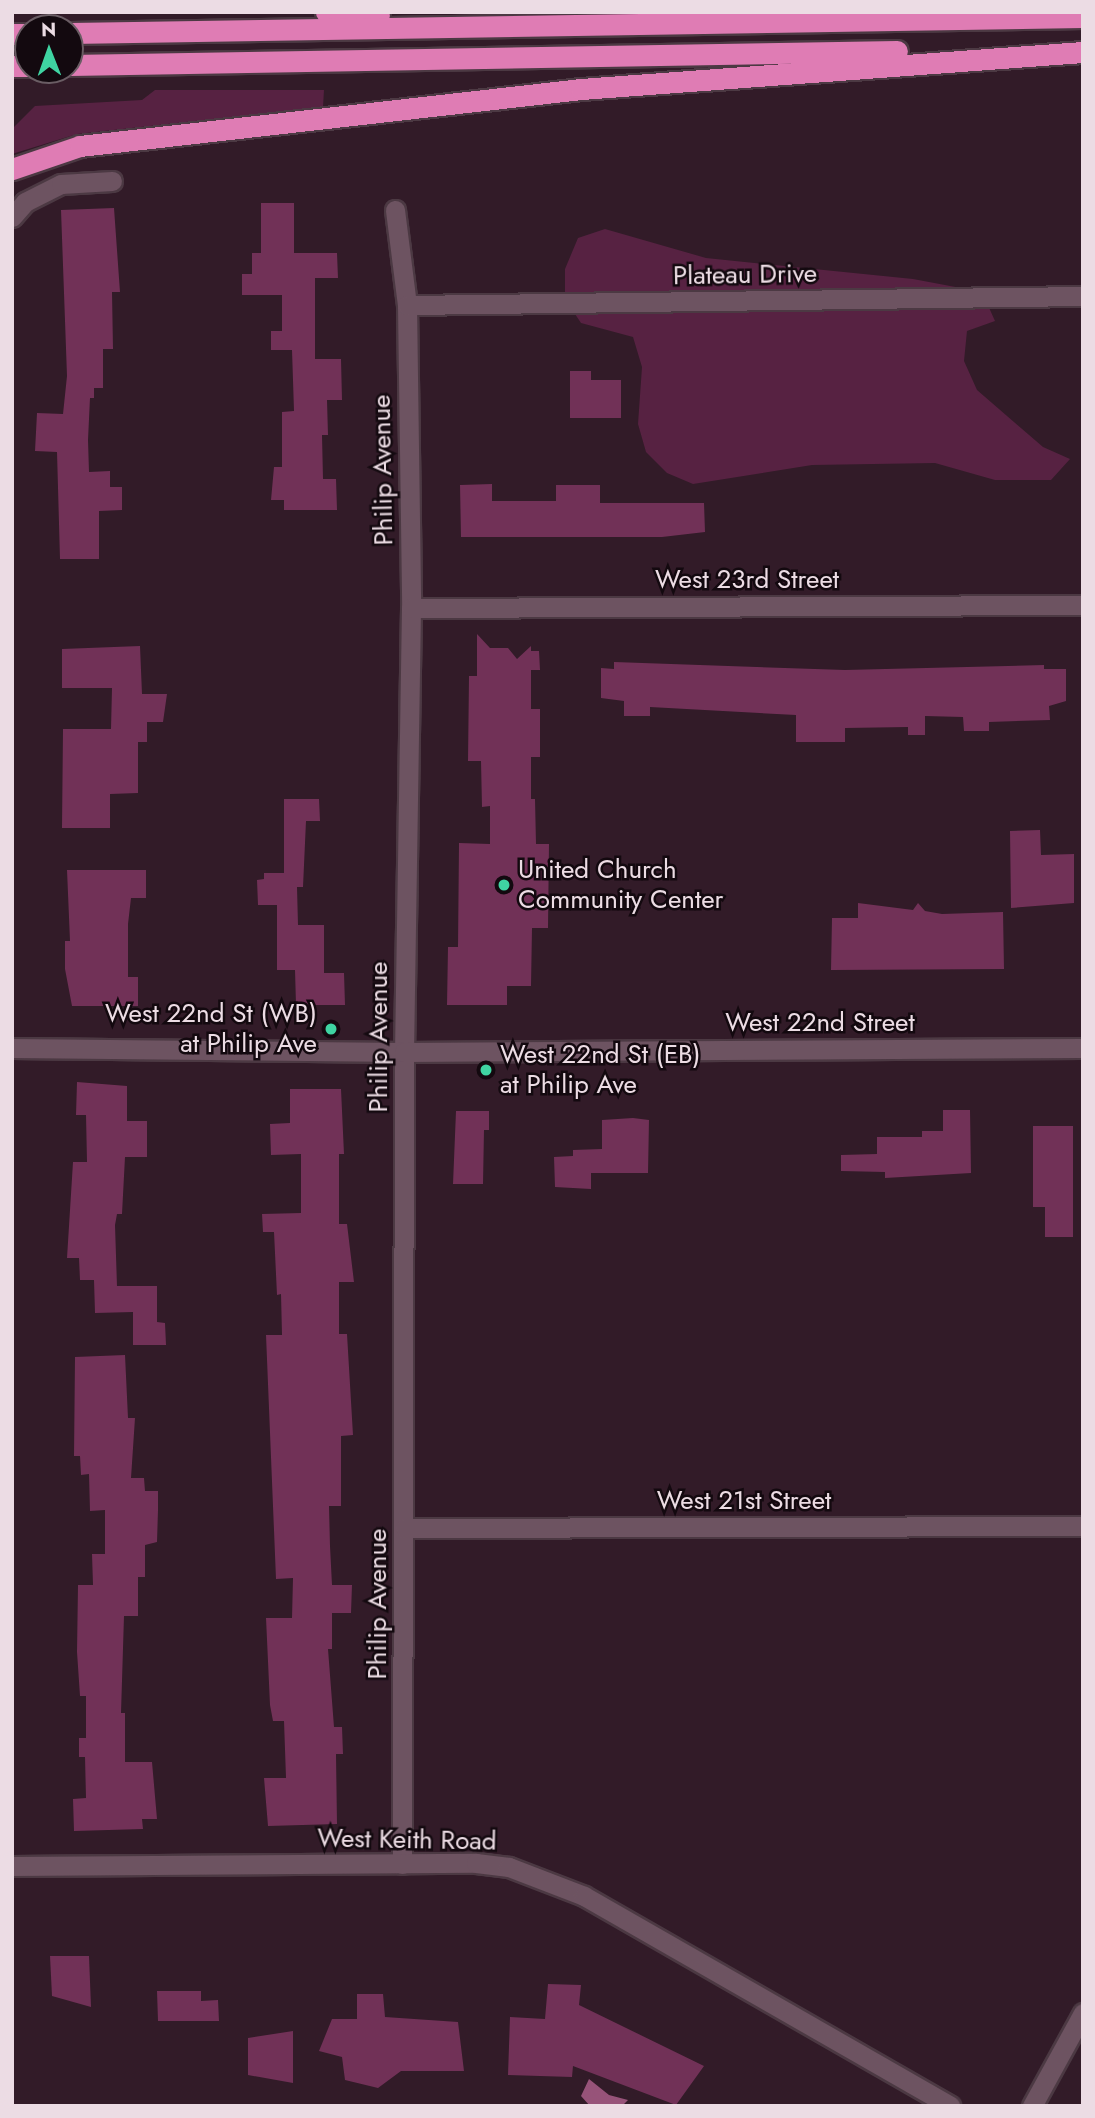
<!DOCTYPE html>
<style>
body{margin:0}
#map{position:relative;width:1095px;height:2118px;overflow:hidden;background:#321b28;font-family:Jost,sans-serif}
div>[style]{position:absolute}
.green>*{inset:0;background:#572242}
.water>*{inset:0;background:#975379}
.building>*{inset:0;background:#713157}
.roads{filter:drop-shadow(2px 0 #4c3943) drop-shadow(-2px 0 #4c3943) drop-shadow(0 2px #4c3943) drop-shadow(0 -2px #4c3943)}
.minor>*{height:19px;margin:-9.5px;padding:0 9.5px;transform-origin:9.5px;border-radius:9.5px;background:#6d5361}
.motorway>*{height:21px;margin:-10.5px;padding:0 10.5px;transform-origin:10.5px;border-radius:10.5px;background:#df7cb4}
.dots>*{width:19px;height:19px;translate:-50% -50%;box-sizing:border-box;border:4px solid #13090f;border-radius:50%}
span{translate:-50% -50%;white-space:nowrap;text-align:center;line-height:1.15;-webkit-text-stroke:5px #13090f;paint-order:stroke}
.street-label{font-size:26px;color:#ecdce4}
.poi-label{font-size:26px;color:#ecdce4}
.left{translate:0 -50%;text-align:left}
.right{translate:-100% -50%;text-align:right}
.frame{position:absolute;inset:0;border:14px solid #ecdce4;pointer-events:none}
.north{position:absolute;left:14px;top:14px;width:70px;height:70px;box-sizing:border-box;background:#13090f;border:2px solid #6a5d64;border-radius:50%;rotate:359deg;font-size:19px;font-weight:700;line-height:28px;text-align:center;color:#ecdce4}
.north::after{content:'';display:block;margin:auto;width:24px;height:32px;background:#3fd4a2;clip-path:polygon(50% 0,100% 100%,50% 72%,0 100%)}
</style>
<div id="map">
<div class="green">
<i style="clip-path:polygon(155px 90px,324px 90px,323px 107px,77px 134px,12px 154px,12px 129px,35px 106px,142px 100px)"></i>
<i style="clip-path:polygon(605px 229px,706px 258px,913px 279px,982px 292px,995px 321px,967px 331px,964px 361px,977px 390px,1043px 447px,1070px 459px,1051px 480px,995px 480px,935px 463px,812px 465px,693px 484px,667px 473px,646px 452px,638px 424px,642px 367px,633px 337px,581px 323px,565px 299px,565px 269px,578px 238px)"></i>
</div>
<div class="water">
<i style="clip-path:polygon(589px 2079px,609px 2095px,628px 2100px,622px 2106px,590px 2106px,581px 2096px)"></i>
</div>
<div class="building">
<i style="clip-path:polygon(261px 203px,294px 203px,294px 253px,337px 253px,338px 278px,315px 278px,315px 359px,341px 359px,342px 400px,327px 400px,328px 435px,322px 435px,323px 479px,336px 479px,337px 510px,284px 510px,284px 500px,271px 500px,274px 467px,282px 467px,282px 412px,294px 411px,292px 350px,271px 350px,271px 331px,282px 331px,282px 295px,242px 295px,242px 274px,252px 274px,252px 253px,261px 253px)"></i>
<i style="clip-path:polygon(114px 208px,120px 292px,112px 292px,113px 349px,103px 349px,103px 388px,94px 388px,94px 398px,90px 398px,88px 440px,89px 472px,110px 471px,110px 487px,122px 487px,122px 510px,99px 511px,99px 559px,60px 559px,57px 452px,35px 451px,37px 413px,63px 414px,67px 376px,61px 210px)"></i>
<i style="clip-path:polygon(570px 371px,591px 371px,591px 380px,621px 380px,621px 418px,570px 418px)"></i>
<i style="clip-path:polygon(492px 484px,492px 501px,556px 501px,556px 485px,600px 485px,600px 503px,704px 503px,705px 532px,662px 537px,461px 537px,460px 485px)"></i>
<i style="clip-path:polygon(477px 634px,490px 648px,508px 648px,517px 659px,531px 646px,531px 651px,539px 651px,540px 670px,531px 670px,531px 709px,540px 709px,540px 757px,531px 757px,531px 799px,535px 799px,536px 844px,549px 844px,548px 928px,532px 928px,531px 986px,507px 986px,507px 1005px,447px 1005px,448px 947px,458px 947px,459px 843px,490px 844px,490px 806px,482px 807px,481px 761px,468px 761px,469px 676px,477px 676px)"></i>
<i style="clip-path:polygon(140px 646px,142px 694px,167px 694px,163px 722px,147px 722px,147px 742px,138px 742px,138px 793px,110px 794px,110px 828px,62px 828px,63px 729px,111px 729px,112px 688px,62px 688px,62px 649px)"></i>
<i style="clip-path:polygon(614px 662px,845px 670px,1044px 665px,1044px 669px,1066px 669px,1066px 701px,1049px 706px,1050px 720px,989px 722px,989px 731px,964px 731px,963px 717px,925px 716px,925px 735px,908px 735px,908px 727px,845px 728px,845px 742px,796px 742px,796px 715px,650px 707px,650px 716px,624px 716px,624px 701px,601px 698px,601px 668px,614px 669px)"></i>
<i style="clip-path:polygon(284px 799px,319px 799px,320px 821px,306px 821px,303px 887px,297px 887px,298px 925px,324px 925px,324px 973px,344px 973px,345px 1005px,296px 1005px,295px 970px,277px 970px,277px 905px,258px 905px,257px 880px,264px 879px,264px 873px,284px 873px)"></i>
<i style="clip-path:polygon(1040px 830px,1041px 855px,1074px 854px,1074px 903px,1011px 908px,1010px 831px)"></i>
<i style="clip-path:polygon(67px 870px,146px 870px,146px 898px,131px 898px,128px 924px,128px 977px,138px 977px,138px 1006px,72px 1006px,65px 969px,65px 941px,70px 941px)"></i>
<i style="clip-path:polygon(858px 903px,913px 910px,918px 903px,925px 911px,942px 914px,1003px 912px,1004px 969px,831px 970px,832px 918px,858px 918px)"></i>
<i style="clip-path:polygon(77px 1082px,127px 1086px,127px 1121px,147px 1121px,147px 1157px,125px 1157px,122px 1214px,117px 1214px,115px 1225px,117px 1286px,157px 1286px,157px 1322px,165px 1323px,166px 1345px,133px 1345px,133px 1312px,95px 1313px,94px 1280px,80px 1280px,79px 1258px,67px 1258px,73px 1162px,87px 1162px,86px 1115px,76px 1115px)"></i>
<i style="clip-path:polygon(290px 1089px,341px 1089px,344px 1154px,339px 1154px,339px 1224px,347px 1224px,354px 1282px,339px 1282px,339px 1334px,347px 1334px,353px 1435px,341px 1436px,341px 1506px,329px 1506px,330px 1546px,332px 1585px,352px 1585px,351px 1613px,332px 1613px,332px 1649px,328px 1649px,334px 1727px,342px 1727px,343px 1754px,336px 1754px,337px 1824px,268px 1826px,264px 1778px,286px 1778px,284px 1721px,273px 1721px,270px 1705px,266px 1618px,292px 1618px,293px 1578px,276px 1579px,266px 1335px,282px 1335px,281px 1294px,277px 1295px,274px 1232px,263px 1232px,262px 1214px,301px 1213px,301px 1154px,271px 1155px,270px 1124px,290px 1123px)"></i>
<i style="clip-path:polygon(943px 1110px,970px 1110px,971px 1173px,885px 1178px,885px 1172px,841px 1171px,841px 1155px,877px 1154px,877px 1137px,922px 1137px,922px 1131px,943px 1131px)"></i>
<i style="clip-path:polygon(456px 1111px,489px 1111px,489px 1130px,484px 1130px,483px 1184px,453px 1184px)"></i>
<i style="clip-path:polygon(633px 1118px,649px 1120px,648px 1173px,591px 1173px,591px 1189px,555px 1187px,554px 1157px,573px 1156px,573px 1150px,602px 1149px,602px 1120px)"></i>
<i style="clip-path:polygon(1033px 1126px,1073px 1126px,1073px 1237px,1045px 1237px,1045px 1207px,1033px 1207px)"></i>
<i style="clip-path:polygon(125px 1355px,128px 1418px,135px 1418px,131px 1478px,144px 1478px,145px 1491px,158px 1491px,158px 1510px,157px 1542px,145px 1545px,145px 1577px,138px 1577px,138px 1616px,124px 1616px,121px 1713px,125px 1713px,125px 1762px,152px 1762px,157px 1819px,142px 1819px,143px 1829px,74px 1831px,73px 1799px,86px 1798px,85px 1757px,79px 1757px,79px 1738px,86px 1738px,86px 1696px,80px 1696px,77px 1652px,78px 1585px,93px 1585px,92px 1554px,105px 1554px,105px 1510px,90px 1511px,89px 1474px,81px 1475px,80px 1456px,74px 1456px,75px 1357px)"></i>
<i style="clip-path:polygon(50px 1956px,89px 1956px,91px 2007px,52px 1996px)"></i>
<i style="clip-path:polygon(548px 1984px,581px 1985px,579px 2005px,704px 2066px,676px 2105px,573px 2066px,572px 2077px,508px 2075px,510px 2017px,545px 2019px)"></i>
<i style="clip-path:polygon(157px 1991px,201px 1991px,201px 2001px,218px 2000px,219px 2021px,158px 2021px)"></i>
<i style="clip-path:polygon(357px 1994px,383px 1994px,385px 2017px,458px 2022px,464px 2071px,401px 2071px,378px 2088px,345px 2080px,342px 2057px,319px 2051px,332px 2019px,357px 2019px)"></i>
<i style="clip-path:polygon(293px 2031px,293px 2083px,248px 2075px,248px 2038px)"></i>
</div>
<div class="roads">
<div class="minor">
<i style="left:395px;top:210px;width:96px;rotate:82.8deg"></i>
<i style="left:407px;top:305px;width:303px;rotate:89.2deg"></i>
<i style="left:411px;top:608px;width:444px;rotate:90.9deg"></i>
<i style="left:404px;top:1052px;width:812px;rotate:90.14deg"></i>
<i style="left:12px;top:217px;width:20px;rotate:-49deg"></i>
<i style="left:25px;top:202px;width:40px;rotate:-26.6deg"></i>
<i style="left:61px;top:184px;width:51px;rotate:-3.4deg"></i>
<i style="left:407px;top:305px;width:676px;rotate:-0.76deg"></i>
<i style="left:411px;top:608px;width:672px;rotate:-0.26deg"></i>
<i style="left:12px;top:1048px;width:392px;rotate:0.6deg"></i>
<i style="left:404px;top:1052px;width:679px;rotate:-0.34deg"></i>
<i style="left:405px;top:1528px;width:678px;rotate:-0.17deg"></i>
<i style="left:12px;top:1866px;width:464px;rotate:-0.4deg"></i>
<i style="left:476px;top:1863px;width:33px;rotate:7deg"></i>
<i style="left:509px;top:1867px;width:80px;rotate:21.1deg"></i>
<i style="left:584px;top:1896px;width:422px;rotate:29.8deg"></i>
<i style="left:1032px;top:2106px;width:106px;rotate:-61.3deg"></i>
</div>
<div class="motorway">
<i style="left:326px;top:12px;width:53px;rotate:3.2deg"></i>
<i style="left:70px;top:33px;width:1013px;rotate:-0.9deg"></i>
<i style="left:12px;top:34px;width:16px"></i>
<i style="left:70px;top:65px;width:827px;rotate:-0.97deg"></i>
<i style="left:12px;top:66px;width:16px"></i>
<i style="left:12px;top:169px;width:72px;rotate:-18.7deg"></i>
<i style="left:80px;top:146px;width:504px;rotate:-6.49deg"></i>
<i style="left:581px;top:89px;width:503px;rotate:-4.22deg"></i>
</div>
</div>
<div class="dots">
<i style="left:504px;top:885px;background:#3fd4a2"></i>
<i style="left:331px;top:1029px;background:#3fd4a2"></i>
<i style="left:486px;top:1070px;background:#3fd4a2"></i>
</div>
<div class="street-label">
<span style="left:745px;top:275px;rotate:-1deg">Plateau Drive</span>
<span style="left:383px;top:470px;rotate:-91deg">Philip Avenue</span>
<span style="left:747px;top:580px">West 23rd Street</span>
<span style="left:820px;top:1023px">West 22nd Street</span>
<span style="left:379px;top:1037px;rotate:-90deg">Philip Avenue</span>
<span style="left:744px;top:1501px">West 21st Street</span>
<span style="left:378px;top:1604px;rotate:-90deg">Philip Avenue</span>
<span style="left:407px;top:1840px;rotate:1deg">West Keith Road</span>
</div>
<div class="poi-label">
<span class="left" style="left:518px;top:885px">United Church<br>Community Center</span>
<span class="right" style="left:317px;top:1029px">West 22nd St (WB)<br>at Philip Ave</span>
<span class="left" style="left:500px;top:1070px">West 22nd St (EB)<br>at Philip Ave</span>
</div>
<div class="frame"></div>
<div class="north">N</div>
</div>
